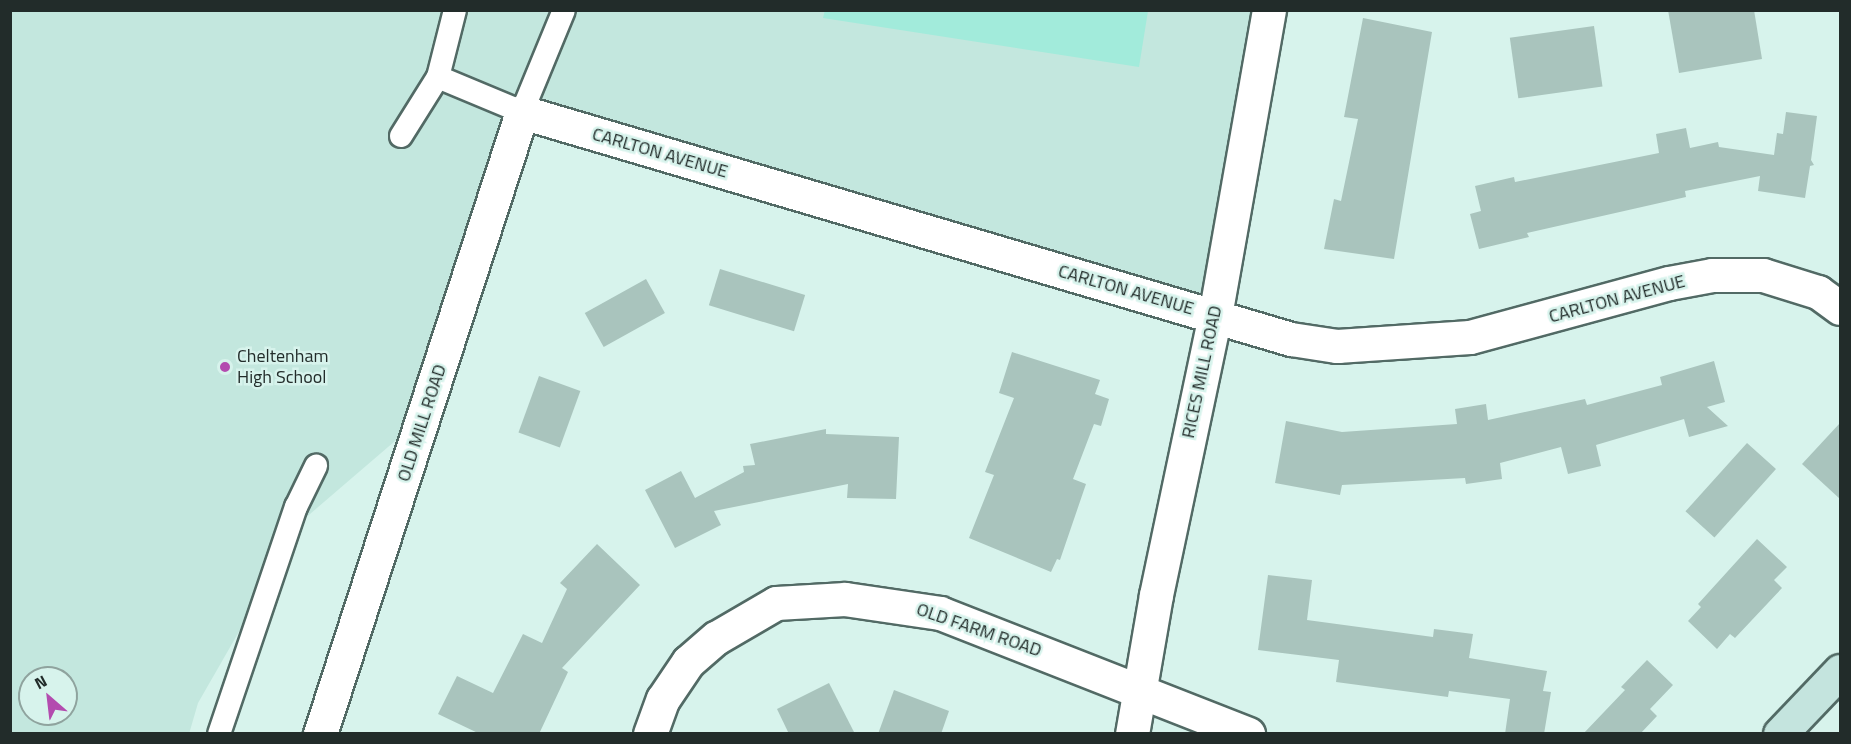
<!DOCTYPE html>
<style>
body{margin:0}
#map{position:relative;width:1851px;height:744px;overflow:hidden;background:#d7f3ec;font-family:"Titillium Web",sans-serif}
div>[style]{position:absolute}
.built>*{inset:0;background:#c3e7de}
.green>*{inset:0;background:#a2ebdb}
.building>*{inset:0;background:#a9c4bd;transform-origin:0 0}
.roads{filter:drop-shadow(2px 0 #526a65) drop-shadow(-2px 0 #526a65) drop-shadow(0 2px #526a65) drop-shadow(0 -2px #526a65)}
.service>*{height:22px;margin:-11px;padding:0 11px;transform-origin:11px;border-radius:11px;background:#fff}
.minor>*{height:33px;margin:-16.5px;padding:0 16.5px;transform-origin:16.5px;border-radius:16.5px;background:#fff}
.tertiary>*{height:33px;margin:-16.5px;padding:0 16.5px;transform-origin:16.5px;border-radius:16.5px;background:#fff}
.secondary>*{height:33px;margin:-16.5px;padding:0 16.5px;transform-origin:16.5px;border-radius:16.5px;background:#c4e4de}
.dots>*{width:16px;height:16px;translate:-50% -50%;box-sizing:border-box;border:3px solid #d7f3ec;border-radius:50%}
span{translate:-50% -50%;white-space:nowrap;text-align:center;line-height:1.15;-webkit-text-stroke:5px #d7f3ec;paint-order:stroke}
.street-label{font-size:18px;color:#222c2a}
.poi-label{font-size:18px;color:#222c2a}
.left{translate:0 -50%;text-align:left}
.frame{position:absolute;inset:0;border:12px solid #222c2a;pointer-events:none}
.north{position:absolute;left:18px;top:666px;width:60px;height:60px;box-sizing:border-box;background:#d7f3ec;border:2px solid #8fa39e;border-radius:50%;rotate:332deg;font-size:16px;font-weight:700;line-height:24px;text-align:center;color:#222c2a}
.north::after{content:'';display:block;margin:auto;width:21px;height:27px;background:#b34baf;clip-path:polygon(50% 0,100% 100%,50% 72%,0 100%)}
</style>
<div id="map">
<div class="built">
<i style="clip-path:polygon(evenodd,10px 11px,1267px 11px,1215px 316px,522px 112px,423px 417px,303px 520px,198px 703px,189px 734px,11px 733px,10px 11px,30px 678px,66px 678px,66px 714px,30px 714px,30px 678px)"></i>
</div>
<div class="green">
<i style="clip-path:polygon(825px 10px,1148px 10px,1148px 11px,1139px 67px,823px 18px)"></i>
</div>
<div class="building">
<i style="clip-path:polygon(1668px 10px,1754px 10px,1762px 59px,1679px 73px)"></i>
<i style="clip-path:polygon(1363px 18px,1432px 32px,1394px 259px,1324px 249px,1334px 199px,1341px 201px,1358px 119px,1344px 117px)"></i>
<i style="left:1594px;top:26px;width:61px;height:85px;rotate:82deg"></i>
<i style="clip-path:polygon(1786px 112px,1817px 116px,1811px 160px,1814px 165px,1810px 166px,1805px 198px,1758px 191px,1760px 176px,1685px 191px,1686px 197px,1527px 233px,1529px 237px,1479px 249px,1470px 214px,1481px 211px,1475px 186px,1514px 177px,1515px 182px,1659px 153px,1656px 134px,1686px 128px,1690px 148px,1718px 142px,1719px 147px,1774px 155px,1777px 133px,1783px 134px)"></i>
<i style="left:720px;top:269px;width:89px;height:38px;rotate:17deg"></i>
<i style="left:646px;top:279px;width:39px;height:70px;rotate:61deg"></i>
<i style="clip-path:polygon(1012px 352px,1100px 380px,1095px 394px,1109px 399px,1101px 426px,1094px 424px,1073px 479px,1086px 484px,1060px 560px,1057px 559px,1051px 572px,969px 538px,994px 475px,985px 472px,1014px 398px,999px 393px)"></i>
<i style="clip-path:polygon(1714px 361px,1725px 402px,1707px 407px,1728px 426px,1689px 437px,1684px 419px,1596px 445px,1601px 466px,1568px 474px,1561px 447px,1500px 463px,1502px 479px,1466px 484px,1465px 478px,1342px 485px,1340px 495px,1275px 483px,1286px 421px,1342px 432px,1457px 424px,1455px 409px,1486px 404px,1488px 420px,1585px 399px,1587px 405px,1662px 385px,1660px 377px)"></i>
<i style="left:539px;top:376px;width:44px;height:60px;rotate:20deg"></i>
<i style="clip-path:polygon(1840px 423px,1840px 499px,1802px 464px)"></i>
<i style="clip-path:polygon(826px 429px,826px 434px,899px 437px,896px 499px,847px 498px,848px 484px,714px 511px,721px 525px,675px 548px,645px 490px,681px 471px,695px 498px,744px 472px,743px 466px,755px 465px,750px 444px)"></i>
<i style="left:1747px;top:443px;width:39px;height:92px;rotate:42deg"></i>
<i style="clip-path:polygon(1757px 539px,1787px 567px,1774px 580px,1782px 588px,1735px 638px,1730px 634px,1717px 649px,1688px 621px,1701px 607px,1698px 604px)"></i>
<i style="clip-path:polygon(597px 544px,640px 585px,562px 668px,568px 672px,539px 734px,480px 734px,438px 714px,457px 676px,493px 693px,523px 634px,542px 643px,567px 589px,560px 583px)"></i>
<i style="clip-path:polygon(1268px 575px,1312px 580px,1307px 620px,1433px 637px,1434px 629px,1473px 634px,1469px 658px,1547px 671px,1543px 691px,1551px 692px,1544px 734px,1505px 734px,1510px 699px,1449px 691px,1448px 697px,1336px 682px,1339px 660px,1258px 650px)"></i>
<i style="clip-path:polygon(1647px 660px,1673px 685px,1650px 709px,1657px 716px,1640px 734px,1583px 734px,1625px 690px,1621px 687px)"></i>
<i style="clip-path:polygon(829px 683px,855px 734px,789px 734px,777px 709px)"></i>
<i style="clip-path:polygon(894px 690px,949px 711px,941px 734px,878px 734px)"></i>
</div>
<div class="roads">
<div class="service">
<i style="left:455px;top:10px;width:69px;rotate:104.2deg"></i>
<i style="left:438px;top:77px;width:91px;rotate:22.6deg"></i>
<i style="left:522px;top:112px;width:110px;rotate:-67.6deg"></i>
<i style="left:401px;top:136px;width:70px;rotate:-57.9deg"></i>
<i style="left:219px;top:734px;width:240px;rotate:-71.3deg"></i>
<i style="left:296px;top:507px;width:46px;rotate:-64deg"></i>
</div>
<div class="minor">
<i style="left:320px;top:734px;width:654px;rotate:-72.01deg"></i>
<i style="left:522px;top:112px;width:802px;rotate:16.45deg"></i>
<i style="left:1291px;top:339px;width:47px;rotate:8.7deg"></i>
<i style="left:1337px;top:346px;width:133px;rotate:-3.9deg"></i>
<i style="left:1470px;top:337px;width:206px;rotate:-15.2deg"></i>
<i style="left:1669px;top:283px;width:44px;rotate:-10.5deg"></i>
<i style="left:1712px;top:275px;width:51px"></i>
<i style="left:1763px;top:275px;width:58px;rotate:17.2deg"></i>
<i style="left:1818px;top:292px;width:27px;rotate:36deg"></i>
<i style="left:650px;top:734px;width:37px;rotate:-70deg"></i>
<i style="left:663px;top:699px;width:45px;rotate:-56deg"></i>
<i style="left:688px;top:662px;width:37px;rotate:-41deg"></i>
<i style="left:716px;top:638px;width:69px;rotate:-30.3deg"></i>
<i style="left:776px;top:603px;width:69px;rotate:-3.3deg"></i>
<i style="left:845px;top:599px;width:96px;rotate:8.4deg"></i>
<i style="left:940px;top:613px;width:331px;rotate:21.4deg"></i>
</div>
<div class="tertiary">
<i style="left:1132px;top:734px;width:141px;rotate:-80.2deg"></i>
<i style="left:1156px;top:595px;width:285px;rotate:-78.1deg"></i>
<i style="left:1215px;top:316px;width:311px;rotate:-80deg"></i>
</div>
<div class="secondary">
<i style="left:1780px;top:734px;width:87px;rotate:-46.4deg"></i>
</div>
</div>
<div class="dots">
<i style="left:225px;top:367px;background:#b34baf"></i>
</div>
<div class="street-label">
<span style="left:660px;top:153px;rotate:16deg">CARLTON AVENUE</span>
<span style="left:1126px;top:290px;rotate:16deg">CARLTON AVENUE</span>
<span style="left:1617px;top:299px;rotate:-15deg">CARLTON AVENUE</span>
<span style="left:1202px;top:372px;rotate:-78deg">RICES MILL ROAD</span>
<span style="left:422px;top:423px;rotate:-72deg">OLD MILL ROAD</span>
<span style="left:979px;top:630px;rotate:19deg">OLD FARM ROAD</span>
</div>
<div class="poi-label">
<span class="left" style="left:237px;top:367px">Cheltenham<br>High School</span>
</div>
<div class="frame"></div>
<div class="north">N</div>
</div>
